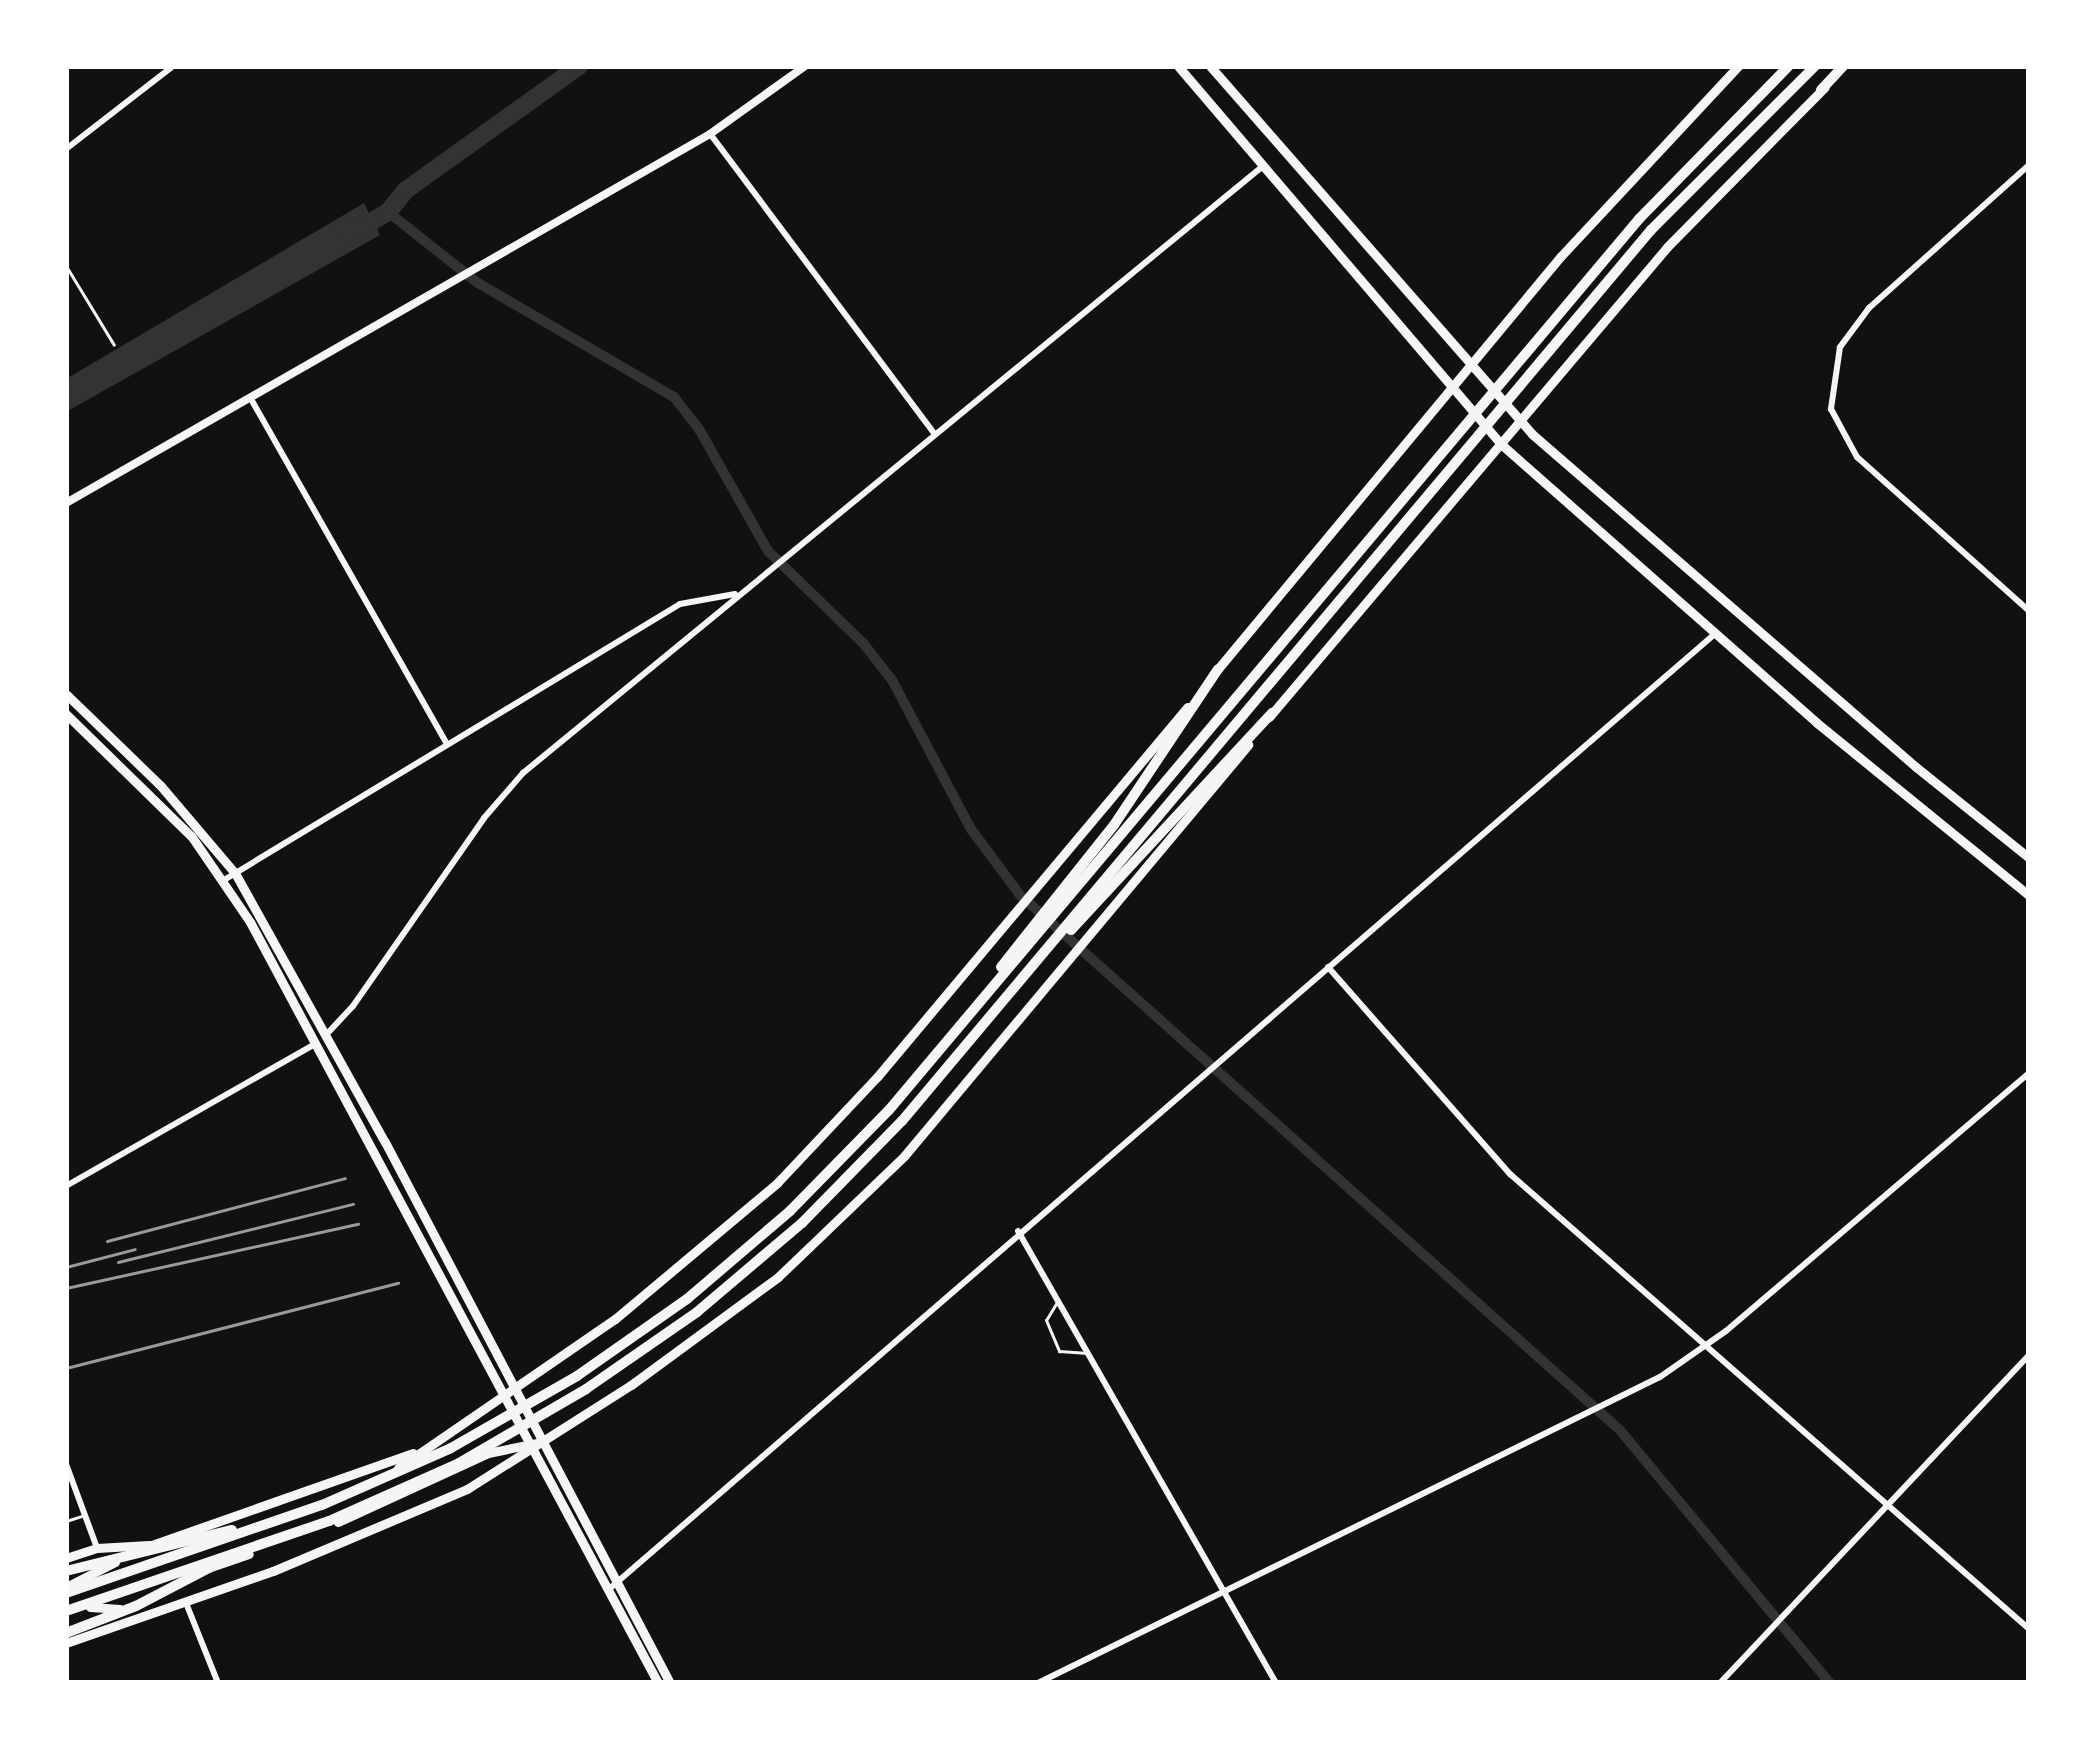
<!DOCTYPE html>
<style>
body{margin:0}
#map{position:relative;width:2095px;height:1749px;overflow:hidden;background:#111;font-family:"Roboto Condensed",sans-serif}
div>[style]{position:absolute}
.water>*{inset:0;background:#333}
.canal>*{height:10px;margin:-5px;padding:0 5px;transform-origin:5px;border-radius:5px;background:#333}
.river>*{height:18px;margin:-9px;padding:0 9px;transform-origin:9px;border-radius:9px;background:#333}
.service>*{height:3px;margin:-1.5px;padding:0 1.5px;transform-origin:1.5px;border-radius:1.5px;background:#f5f5f5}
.minor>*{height:6px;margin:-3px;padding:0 3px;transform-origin:3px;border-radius:3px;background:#f5f5f5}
.tertiary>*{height:8px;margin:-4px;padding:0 4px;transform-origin:4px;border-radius:4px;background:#f5f5f5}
.secondary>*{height:9px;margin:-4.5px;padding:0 4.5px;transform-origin:4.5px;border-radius:4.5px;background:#f5f5f5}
.primary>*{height:9px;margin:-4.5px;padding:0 4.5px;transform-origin:4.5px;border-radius:4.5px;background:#f5f5f5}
.trunk>*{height:10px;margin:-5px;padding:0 5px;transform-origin:5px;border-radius:5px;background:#f5f5f5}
.rail>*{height:3px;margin:-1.5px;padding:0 1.5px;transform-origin:1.5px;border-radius:1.5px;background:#9a9a9a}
span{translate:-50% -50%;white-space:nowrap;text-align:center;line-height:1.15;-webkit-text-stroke:9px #fff;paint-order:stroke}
.frame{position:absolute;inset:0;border:69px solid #fff;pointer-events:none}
</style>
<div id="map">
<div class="water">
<i style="clip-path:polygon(364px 203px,380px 235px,66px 412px,66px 379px)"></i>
</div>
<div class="canal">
<i style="left:388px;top:212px;width:115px;rotate:38.3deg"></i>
<i style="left:478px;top:283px;width:227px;rotate:30.2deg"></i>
<i style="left:674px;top:397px;width:41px;rotate:52deg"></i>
<i style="left:699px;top:429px;width:140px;rotate:60.5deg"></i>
<i style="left:768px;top:551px;width:132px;rotate:44.1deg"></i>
<i style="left:863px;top:643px;width:47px;rotate:51.9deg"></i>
<i style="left:892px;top:680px;width:169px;rotate:62.1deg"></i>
<i style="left:971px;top:829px;width:82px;rotate:53.4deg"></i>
<i style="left:1020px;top:895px;width:802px;rotate:41.72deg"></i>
<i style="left:1619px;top:1429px;width:330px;rotate:50.3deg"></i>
</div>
<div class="river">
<i style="left:352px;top:233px;width:42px;rotate:-30.3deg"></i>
<i style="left:388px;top:212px;width:28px;rotate:-51deg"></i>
<i style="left:406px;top:190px;width:213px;rotate:-35.6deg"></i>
</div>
<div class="service">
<i style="left:66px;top:266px;width:92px;rotate:58.7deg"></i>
<i style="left:1057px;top:1302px;width:21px;rotate:121deg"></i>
<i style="left:1046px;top:1320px;width:34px;rotate:67deg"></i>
<i style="left:1059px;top:1351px;width:29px;rotate:4deg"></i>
<i style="left:66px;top:1521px;width:16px;rotate:-18deg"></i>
</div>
<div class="minor">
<i style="left:711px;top:135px;width:374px;rotate:53.2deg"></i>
<i style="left:66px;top:149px;width:135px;rotate:-37.8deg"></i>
<i style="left:2029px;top:165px;width:215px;rotate:138.2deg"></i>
<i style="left:1869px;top:308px;width:49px;rotate:126.6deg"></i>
<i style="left:1840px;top:347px;width:63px;rotate:98.3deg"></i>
<i style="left:1831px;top:409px;width:55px;rotate:61.6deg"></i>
<i style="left:1857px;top:457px;width:231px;rotate:41.8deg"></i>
<i style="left:251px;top:399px;width:397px;rotate:60.4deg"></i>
<i style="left:224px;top:880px;width:533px;rotate:-31.18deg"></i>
<i style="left:680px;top:604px;width:56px;rotate:-10.3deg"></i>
<i style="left:1328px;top:967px;width:276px;rotate:48.7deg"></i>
<i style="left:1510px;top:1174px;width:690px;rotate:41.24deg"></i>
<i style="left:325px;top:1036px;width:41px;rotate:-47deg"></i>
<i style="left:353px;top:1006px;width:229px;rotate:-55.1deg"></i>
<i style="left:484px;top:818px;width:60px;rotate:-49.1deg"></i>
<i style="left:523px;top:773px;width:957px;rotate:-39.36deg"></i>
<i style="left:66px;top:1186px;width:287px;rotate:-29.7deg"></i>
<i style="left:1018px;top:1231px;width:520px;rotate:60.28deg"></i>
<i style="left:66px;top:1464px;width:90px;rotate:69.7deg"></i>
<i style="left:608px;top:1590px;width:1464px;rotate:-40.82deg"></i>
<i style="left:186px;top:1603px;width:86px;rotate:68.2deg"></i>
<i style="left:1038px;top:1683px;width:693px;rotate:-26.2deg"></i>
<i style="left:1660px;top:1377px;width:80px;rotate:-34.9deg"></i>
<i style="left:1726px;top:1331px;width:398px;rotate:-40.4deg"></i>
<i style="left:1720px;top:1683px;width:451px;rotate:-46.7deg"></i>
</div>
<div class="tertiary">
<i style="left:66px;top:503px;width:742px;rotate:-29.81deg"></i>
<i style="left:710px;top:134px;width:117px;rotate:-35.6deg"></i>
</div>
<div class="secondary">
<i style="left:66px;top:694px;width:131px;rotate:44.1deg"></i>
<i style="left:160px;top:785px;width:116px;rotate:49.6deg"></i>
<i style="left:235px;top:873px;width:308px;rotate:60.9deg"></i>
<i style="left:385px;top:1142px;width:611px;rotate:62.22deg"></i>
<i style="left:66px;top:714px;width:176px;rotate:44.3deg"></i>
<i style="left:192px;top:837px;width:103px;rotate:55.7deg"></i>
<i style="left:250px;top:922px;width:863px;rotate:61.8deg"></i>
</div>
<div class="primary">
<i style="left:1178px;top:66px;width:499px;rotate:49.5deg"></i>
<i style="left:1502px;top:445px;width:420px;rotate:41.4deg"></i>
<i style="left:1817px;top:723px;width:273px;rotate:39.1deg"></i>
<i style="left:1210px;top:66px;width:489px;rotate:48.8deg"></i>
<i style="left:1532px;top:434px;width:508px;rotate:40.93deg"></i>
<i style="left:1916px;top:767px;width:145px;rotate:38.8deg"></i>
<i style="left:1217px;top:670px;width:538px;rotate:-50.28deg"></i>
<i style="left:1561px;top:256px;width:260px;rotate:-47deg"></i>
<i style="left:1269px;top:717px;width:617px;rotate:-49.73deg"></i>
<i style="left:1668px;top:246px;width:223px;rotate:-45.4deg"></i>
<i style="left:398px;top:1468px;width:263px;rotate:-34.5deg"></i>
<i style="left:615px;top:1319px;width:212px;rotate:-40deg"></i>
<i style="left:777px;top:1183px;width:146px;rotate:-46.7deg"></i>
<i style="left:877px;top:1077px;width:483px;rotate:-50deg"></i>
<i style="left:338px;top:1522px;width:165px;rotate:-24.7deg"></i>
<i style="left:488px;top:1453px;width:54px;rotate:-11.7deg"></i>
<i style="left:146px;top:1547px;width:283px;rotate:-19.4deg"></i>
<i style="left:66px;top:1558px;width:33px;rotate:-18deg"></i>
<i style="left:97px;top:1548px;width:52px;rotate:-3.3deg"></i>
<i style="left:208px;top:1568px;width:43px;rotate:-18.9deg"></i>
<i style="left:66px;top:1587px;width:55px;rotate:-27deg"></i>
<i style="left:90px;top:1607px;width:30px;rotate:4deg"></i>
<i style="left:66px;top:1643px;width:219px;rotate:-19.2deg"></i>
<i style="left:273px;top:1571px;width:211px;rotate:-22.9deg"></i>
<i style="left:467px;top:1489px;width:194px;rotate:-32.4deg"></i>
<i style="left:631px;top:1385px;width:182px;rotate:-36.3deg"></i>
<i style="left:778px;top:1277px;width:176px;rotate:-43.8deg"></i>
<i style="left:905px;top:1155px;width:535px;rotate:-50.08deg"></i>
</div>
<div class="trunk">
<i style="left:1821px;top:90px;width:33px;rotate:-47deg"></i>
<i style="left:1071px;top:930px;width:296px;rotate:-47.2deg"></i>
<i style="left:1001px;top:967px;width:181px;rotate:-51.5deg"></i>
<i style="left:1114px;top:825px;width:187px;rotate:-56.3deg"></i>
<i style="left:66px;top:1571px;width:171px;rotate:-13.9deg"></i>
<i style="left:66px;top:1593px;width:271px;rotate:-19deg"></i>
<i style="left:322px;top:1505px;width:141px;rotate:-23.8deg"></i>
<i style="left:451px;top:1448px;width:145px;rotate:-29.7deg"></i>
<i style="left:577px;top:1376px;width:134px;rotate:-35deg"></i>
<i style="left:687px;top:1299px;width:135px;rotate:-40.5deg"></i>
<i style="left:790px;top:1211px;width:141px;rotate:-45.6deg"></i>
<i style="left:889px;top:1110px;width:1165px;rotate:-49.91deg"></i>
<i style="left:1639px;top:219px;width:214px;rotate:-45.6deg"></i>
<i style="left:66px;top:1611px;width:278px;rotate:-18.9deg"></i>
<i style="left:329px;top:1521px;width:142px;rotate:-24deg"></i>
<i style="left:459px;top:1463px;width:147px;rotate:-30.2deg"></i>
<i style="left:586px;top:1389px;width:135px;rotate:-34.7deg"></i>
<i style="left:697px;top:1312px;width:138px;rotate:-40.3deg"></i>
<i style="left:802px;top:1223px;width:143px;rotate:-45.6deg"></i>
<i style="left:902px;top:1121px;width:1164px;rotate:-49.95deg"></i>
<i style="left:1651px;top:230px;width:232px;rotate:-45deg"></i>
<i style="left:66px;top:1633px;width:75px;rotate:-21.1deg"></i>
<i style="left:136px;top:1606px;width:82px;rotate:-27.5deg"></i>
</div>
<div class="rail">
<i style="left:107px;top:1241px;width:246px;rotate:-14.8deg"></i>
<i style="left:118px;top:1262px;width:242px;rotate:-13.9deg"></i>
<i style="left:66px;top:1267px;width:71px;rotate:-14.6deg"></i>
<i style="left:66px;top:1288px;width:299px;rotate:-12.4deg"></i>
<i style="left:66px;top:1368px;width:343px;rotate:-14.4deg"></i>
</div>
<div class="frame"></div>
</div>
